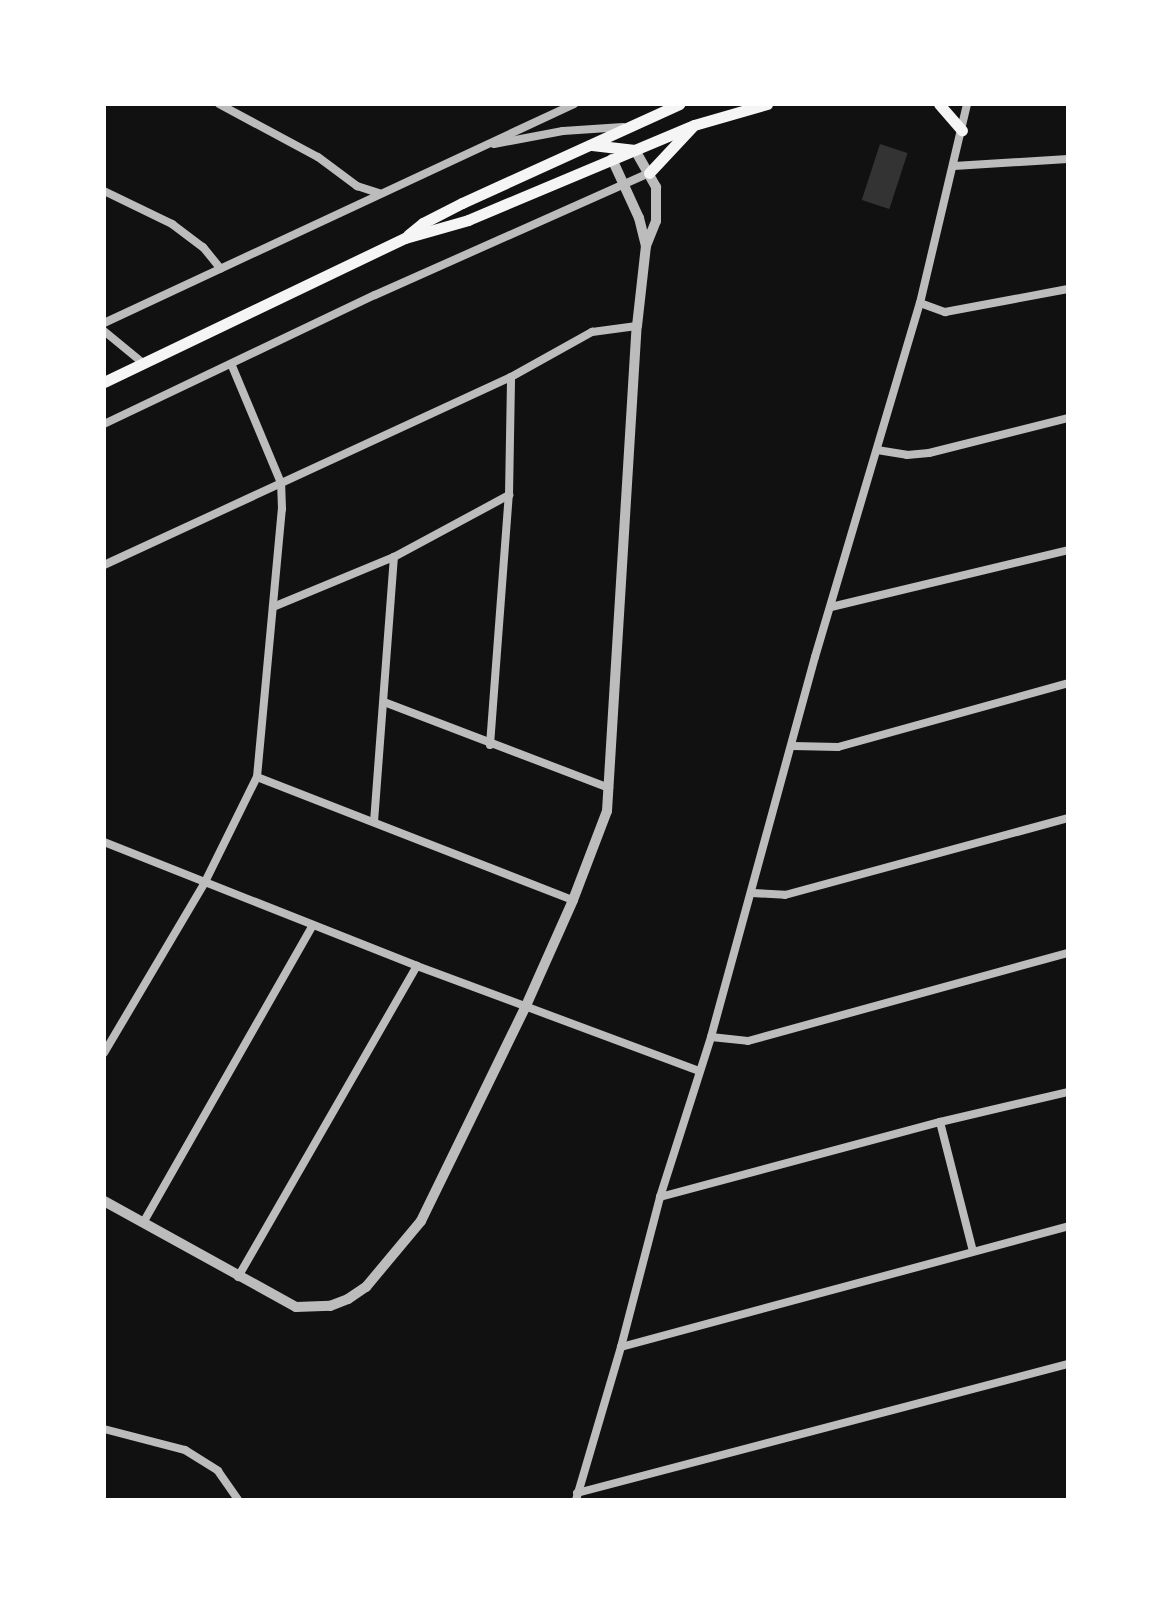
<!DOCTYPE html>
<style>
body{margin:0}
#map{position:relative;width:1172px;height:1604px;overflow:hidden;background:#111;font-family:Barlow,sans-serif}
div>[style]{position:absolute}
.water>*{inset:0;background:#333;transform-origin:0 0}
.minor>*{height:8px;margin:-4px;padding:0 4px;transform-origin:4px;border-radius:4px;background:#bcbcbc}
.tertiary>*{height:10px;margin:-5px;padding:0 5px;transform-origin:5px;border-radius:5px;background:#bcbcbc}
.secondary>*{height:11px;margin:-5.5px;padding:0 5.5px;transform-origin:5.5px;border-radius:5.5px;background:#f5f5f5}
span{translate:-50% -50%;white-space:nowrap;text-align:center;line-height:1.15;-webkit-text-stroke:6px #fff;paint-order:stroke}
.frame{position:absolute;inset:0;border:106px solid #fff;pointer-events:none}
</style>
<div id="map">
<div class="water">
<i style="left:880px;top:144px;width:29px;height:59px;rotate:18deg"></i>
</div>
<div class="minor">
<i style="left:219px;top:104px;width:112px;rotate:28.2deg"></i>
<i style="left:318px;top:157px;width:49px;rotate:36.6deg"></i>
<i style="left:357px;top:186px;width:23px;rotate:18deg"></i>
<i style="left:494px;top:144px;width:70px;rotate:-10.7deg"></i>
<i style="left:563px;top:131px;width:60px;rotate:-3.8deg"></i>
<i style="left:954px;top:166px;width:114px;rotate:-3.5deg"></i>
<i style="left:104px;top:191px;width:76px;rotate:25.9deg"></i>
<i style="left:172px;top:224px;width:39px;rotate:37deg"></i>
<i style="left:203px;top:247px;width:28px;rotate:51deg"></i>
<i style="left:920px;top:303px;width:27px;rotate:20deg"></i>
<i style="left:945px;top:312px;width:125px;rotate:-10.6deg"></i>
<i style="left:104px;top:323px;width:519px;rotate:-24.98deg"></i>
<i style="left:104px;top:331px;width:50px;rotate:39.4deg"></i>
<i style="left:104px;top:424px;width:300px;rotate:-25.5deg"></i>
<i style="left:375px;top:295px;width:300px;rotate:-24deg"></i>
<i style="left:877px;top:450px;width:30px;rotate:9deg"></i>
<i style="left:907px;top:455px;width:22px;rotate:-5deg"></i>
<i style="left:929px;top:453px;width:143px;rotate:-14.1deg"></i>
<i style="left:104px;top:565px;width:448px;rotate:-24.8deg"></i>
<i style="left:511px;top:377px;width:93px;rotate:-29.1deg"></i>
<i style="left:592px;top:332px;width:45px;rotate:-7.6deg"></i>
<i style="left:273px;top:607px;width:131px;rotate:-22.5deg"></i>
<i style="left:394px;top:557px;width:131px;rotate:-28.3deg"></i>
<i style="left:831px;top:607px;width:244px;rotate:-13.5deg"></i>
<i style="left:384px;top:702px;width:241px;rotate:20.9deg"></i>
<i style="left:490px;top:745px;width:251px;rotate:-85.7deg"></i>
<i style="left:509px;top:495px;width:118px;rotate:-89deg"></i>
<i style="left:793px;top:746px;width:45px;rotate:1.3deg"></i>
<i style="left:838px;top:747px;width:239px;rotate:-15.5deg"></i>
<i style="left:257px;top:777px;width:339px;rotate:21.3deg"></i>
<i style="left:374px;top:822px;width:266px;rotate:-85.7deg"></i>
<i style="left:104px;top:842px;width:337px;rotate:21.6deg"></i>
<i style="left:417px;top:966px;width:301px;rotate:20.4deg"></i>
<i style="left:752px;top:893px;width:33px;rotate:3deg"></i>
<i style="left:785px;top:895px;width:293px;rotate:-15.2deg"></i>
<i style="left:711px;top:1037px;width:37px;rotate:6deg"></i>
<i style="left:748px;top:1041px;width:332px;rotate:-15.4deg"></i>
<i style="left:104px;top:1053px;width:199px;rotate:-59.4deg"></i>
<i style="left:205px;top:882px;width:117px;rotate:-63.7deg"></i>
<i style="left:257px;top:777px;width:269px;rotate:-84.7deg"></i>
<i style="left:282px;top:509px;width:26px;rotate:-92deg"></i>
<i style="left:281px;top:483px;width:127px;rotate:-112.7deg"></i>
<i style="left:940px;top:1122px;width:133px;rotate:75.7deg"></i>
<i style="left:660px;top:1197px;width:290px;rotate:-15deg"></i>
<i style="left:940px;top:1122px;width:131px;rotate:-13.2deg"></i>
<i style="left:143px;top:1223px;width:343px;rotate:-60.3deg"></i>
<i style="left:238px;top:1277px;width:359px;rotate:-60.1deg"></i>
<i style="left:621px;top:1347px;width:463px;rotate:-15.1deg"></i>
<i style="left:104px;top:1429px;width:84px;rotate:14.5deg"></i>
<i style="left:185px;top:1450px;width:39px;rotate:32deg"></i>
<i style="left:218px;top:1471px;width:35px;rotate:55deg"></i>
<i style="left:577px;top:1493px;width:508px;rotate:-14.72deg"></i>
<i style="left:576px;top:1500px;width:159px;rotate:-73.6deg"></i>
<i style="left:621px;top:1347px;width:155px;rotate:-75.4deg"></i>
<i style="left:660px;top:1197px;width:168px;rotate:-72.3deg"></i>
<i style="left:711px;top:1037px;width:394px;rotate:-74.7deg"></i>
<i style="left:815px;top:657px;width:369px;rotate:-73.5deg"></i>
<i style="left:920px;top:303px;width:204px;rotate:-76.7deg"></i>
</div>
<div class="tertiary">
<i style="left:635px;top:150px;width:43px;rotate:60.4deg"></i>
<i style="left:656px;top:187px;width:34px;rotate:90deg"></i>
<i style="left:656px;top:221px;width:27px;rotate:112deg"></i>
<i style="left:104px;top:1201px;width:219px;rotate:28.9deg"></i>
<i style="left:296px;top:1307px;width:34px;rotate:-2deg"></i>
<i style="left:330px;top:1306px;width:19px;rotate:-21deg"></i>
<i style="left:348px;top:1299px;width:22px;rotate:-34deg"></i>
<i style="left:366px;top:1287px;width:86px;rotate:-50.2deg"></i>
<i style="left:421px;top:1221px;width:237px;rotate:-64deg"></i>
<i style="left:525px;top:1008px;width:118px;rotate:-66deg"></i>
<i style="left:573px;top:900px;width:95px;rotate:-69.1deg"></i>
<i style="left:607px;top:811px;width:486px;rotate:-86.5deg"></i>
<i style="left:637px;top:326px;width:81px;rotate:-83.6deg"></i>
<i style="left:646px;top:246px;width:29px;rotate:-104deg"></i>
<i style="left:639px;top:218px;width:65px;rotate:-114.6deg"></i>
</div>
<div class="secondary">
<i style="left:939px;top:104px;width:35px;rotate:49deg"></i>
<i style="left:592px;top:145px;width:43px;rotate:6.6deg"></i>
<i style="left:649px;top:173px;width:63px;rotate:-46.9deg"></i>
<i style="left:408px;top:235px;width:19px;rotate:-39deg"></i>
<i style="left:423px;top:223px;width:44px;rotate:-27.1deg"></i>
<i style="left:462px;top:203px;width:239px;rotate:-24.5deg"></i>
<i style="left:104px;top:382px;width:334px;rotate:-25.6deg"></i>
<i style="left:405px;top:238px;width:66px;rotate:-15.9deg"></i>
<i style="left:468px;top:220px;width:245px;rotate:-22.8deg"></i>
<i style="left:694px;top:125px;width:76px;rotate:-16deg"></i>
</div>
<div class="frame"></div>
</div>
